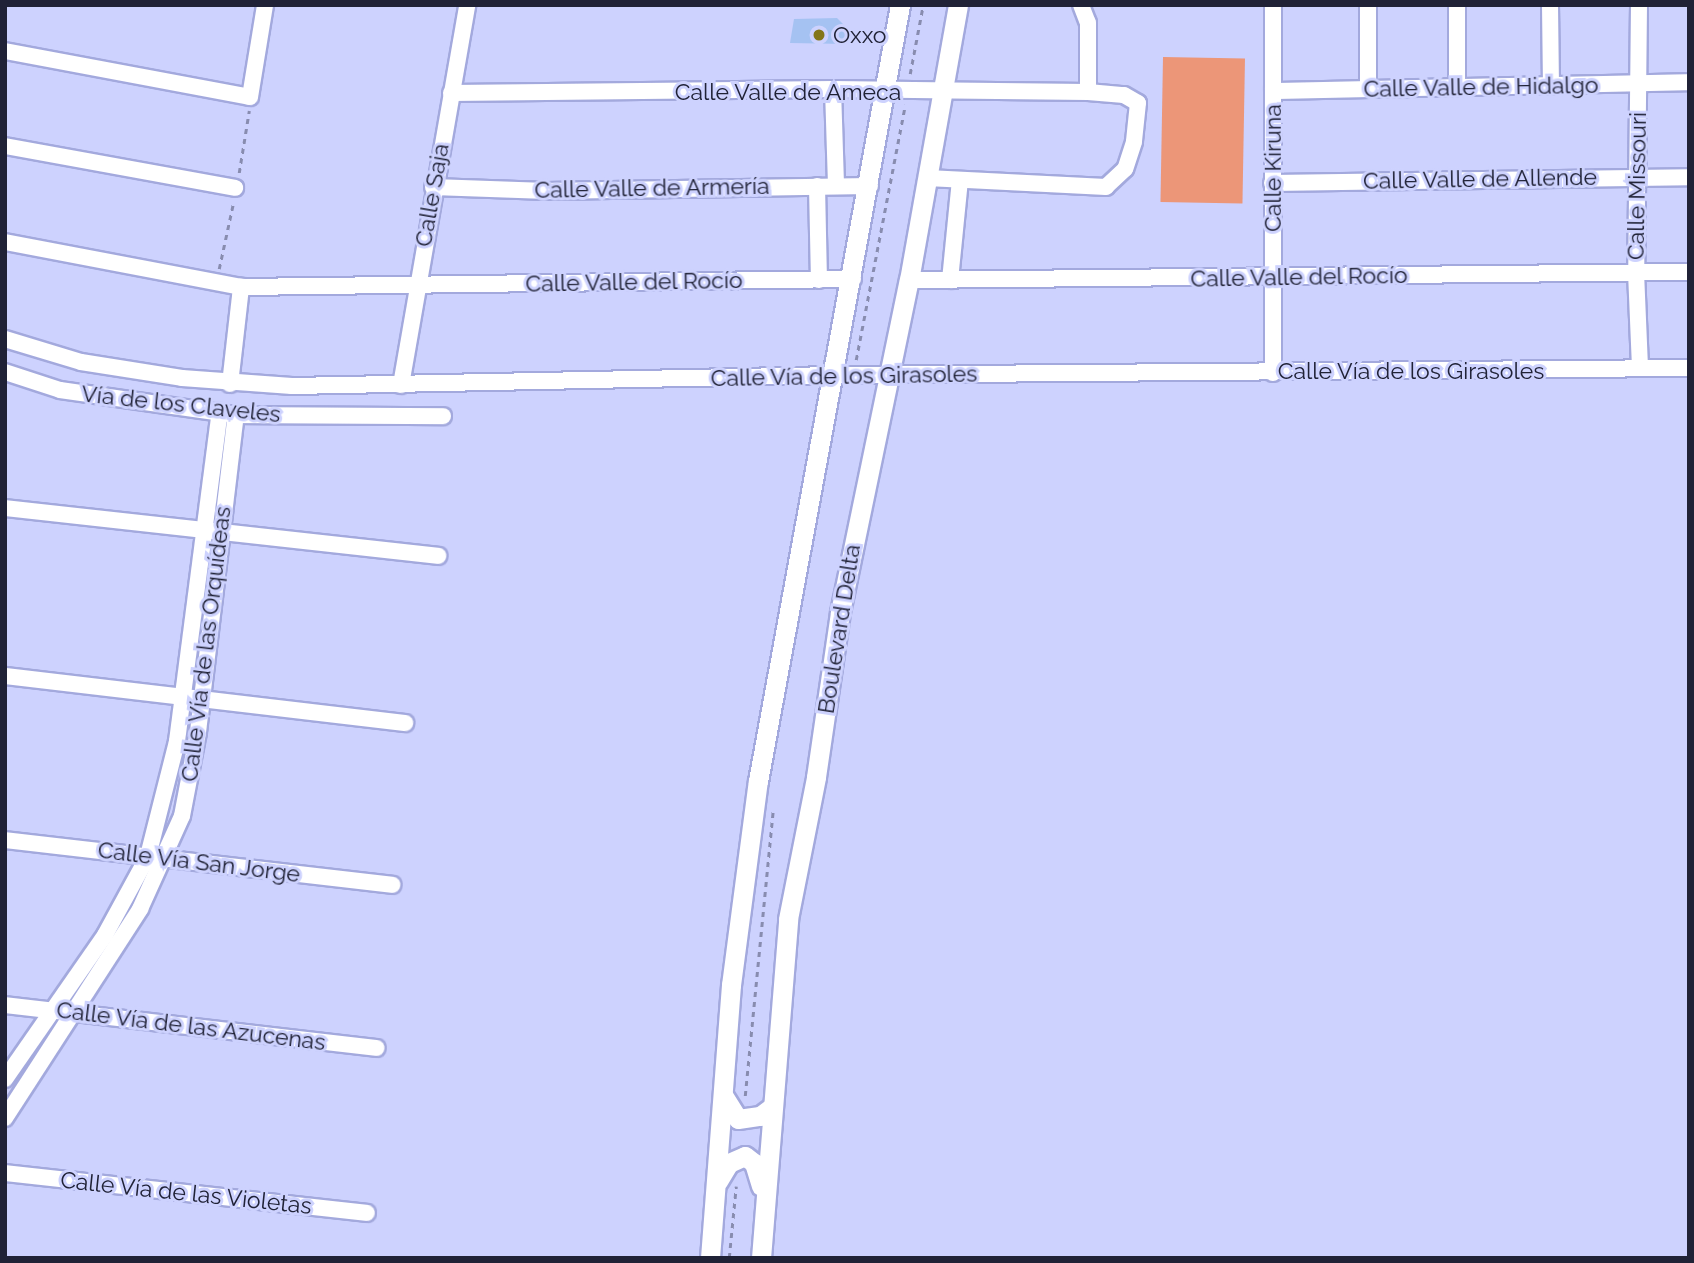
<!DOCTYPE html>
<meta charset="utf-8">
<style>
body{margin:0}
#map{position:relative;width:1694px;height:1263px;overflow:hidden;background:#cdd2fe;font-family:Raleway,sans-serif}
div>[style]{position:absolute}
.green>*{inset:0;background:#ec9678;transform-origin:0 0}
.building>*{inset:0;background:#a5c2f2}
.path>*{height:2.5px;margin-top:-1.25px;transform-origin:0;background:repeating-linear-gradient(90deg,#888caf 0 5px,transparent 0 10px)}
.roads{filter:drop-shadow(2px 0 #a3a9dd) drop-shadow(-2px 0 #a3a9dd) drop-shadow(0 2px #a3a9dd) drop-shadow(0 -2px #a3a9dd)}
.minor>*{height:16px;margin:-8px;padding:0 8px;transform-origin:8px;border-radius:8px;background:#fff}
.major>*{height:19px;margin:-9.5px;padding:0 9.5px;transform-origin:9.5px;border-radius:9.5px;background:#fff}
.dots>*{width:19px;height:19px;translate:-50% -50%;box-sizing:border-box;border:4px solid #cdd2fe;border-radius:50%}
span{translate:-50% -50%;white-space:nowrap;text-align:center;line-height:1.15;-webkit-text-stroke:6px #cdd2fe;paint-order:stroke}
.poi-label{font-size:23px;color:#202236}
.left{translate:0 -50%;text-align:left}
.street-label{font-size:23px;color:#202236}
.frame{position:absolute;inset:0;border:7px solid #202236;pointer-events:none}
</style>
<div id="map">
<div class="green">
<i style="left:1163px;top:57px;width:82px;height:145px;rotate:1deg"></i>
</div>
<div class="building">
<i style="clip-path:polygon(837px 18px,846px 27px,846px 44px,790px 43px,794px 19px)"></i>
</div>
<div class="path">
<i style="left:910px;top:74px;width:70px;rotate:-79.3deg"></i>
<i style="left:239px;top:173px;width:63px;rotate:-80.8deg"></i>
<i style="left:219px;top:269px;width:66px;rotate:-77.8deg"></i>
<i style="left:856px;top:360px;width:260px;rotate:-79.1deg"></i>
<i style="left:745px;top:1096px;width:287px;rotate:-84.4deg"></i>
<i style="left:729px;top:1258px;width:72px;rotate:-84.4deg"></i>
</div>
<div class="roads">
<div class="minor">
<i style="left:1081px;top:5px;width:19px;rotate:69deg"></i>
<i style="left:1088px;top:23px;width:69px;rotate:90deg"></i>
<i style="left:1368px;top:5px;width:84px;rotate:90deg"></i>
<i style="left:1550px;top:5px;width:81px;rotate:89.3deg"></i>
<i style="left:1639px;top:5px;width:267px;rotate:90.6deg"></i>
<i style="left:1636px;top:272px;width:96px;rotate:87.6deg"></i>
<i style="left:5px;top:51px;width:249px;rotate:10.6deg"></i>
<i style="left:250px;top:97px;width:93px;rotate:-80.7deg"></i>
<i style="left:1457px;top:87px;width:82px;rotate:-90deg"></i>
<i style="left:833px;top:89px;width:97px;rotate:88.2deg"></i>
<i style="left:1273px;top:91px;width:416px;rotate:-1.2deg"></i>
<i style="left:451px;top:93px;width:382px;rotate:-0.6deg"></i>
<i style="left:833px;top:89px;width:255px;rotate:0.7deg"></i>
<i style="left:1088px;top:92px;width:36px;rotate:5deg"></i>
<i style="left:1124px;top:95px;width:16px;rotate:30deg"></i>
<i style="left:1138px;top:103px;width:39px;rotate:96deg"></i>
<i style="left:1134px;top:142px;width:28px;rotate:108deg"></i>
<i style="left:1125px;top:169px;width:26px;rotate:137deg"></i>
<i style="left:1106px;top:187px;width:179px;rotate:-177.1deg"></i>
<i style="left:5px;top:146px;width:234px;rotate:10.3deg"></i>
<i style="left:1272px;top:183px;width:417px;rotate:-0.8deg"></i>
<i style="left:817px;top:186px;width:94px;rotate:88.8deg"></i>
<i style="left:433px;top:187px;width:114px;rotate:2deg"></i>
<i style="left:547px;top:191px;width:323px;rotate:-0.9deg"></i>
<i style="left:5px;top:242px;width:240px;rotate:10.8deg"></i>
<i style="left:241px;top:287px;width:612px;rotate:-0.75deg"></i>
<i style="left:909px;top:280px;width:780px;rotate:-0.59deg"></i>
<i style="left:950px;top:280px;width:100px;rotate:-84.3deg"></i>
<i style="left:5px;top:339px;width:79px;rotate:16.8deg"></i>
<i style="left:81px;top:362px;width:102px;rotate:9deg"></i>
<i style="left:182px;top:378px;width:110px;rotate:4.2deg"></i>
<i style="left:292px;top:386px;width:542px;rotate:-1.16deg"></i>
<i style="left:834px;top:375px;width:855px;rotate:-0.47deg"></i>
<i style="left:5px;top:372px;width:58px;rotate:18.1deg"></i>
<i style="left:60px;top:390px;width:178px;rotate:8.1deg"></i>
<i style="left:236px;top:415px;width:207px;rotate:0.3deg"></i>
<i style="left:1273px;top:373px;width:368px;rotate:-90deg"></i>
<i style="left:230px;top:384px;width:98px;rotate:-83.5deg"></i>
<i style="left:401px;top:385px;width:386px;rotate:-80.1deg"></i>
<i style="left:5px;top:508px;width:436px;rotate:6.3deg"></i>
<i style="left:5px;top:676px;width:403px;rotate:6.7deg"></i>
<i style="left:5px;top:840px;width:390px;rotate:6.6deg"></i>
<i style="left:5px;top:1005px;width:374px;rotate:6.6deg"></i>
<i style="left:5px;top:1079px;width:175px;rotate:-55.2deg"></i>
<i style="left:105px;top:935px;width:90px;rotate:-61.4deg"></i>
<i style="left:148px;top:856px;width:119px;rotate:-75.8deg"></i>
<i style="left:177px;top:741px;width:332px;rotate:-82.6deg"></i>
<i style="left:5px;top:1118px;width:249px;rotate:-57.1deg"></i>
<i style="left:140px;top:909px;width:102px;rotate:-65.7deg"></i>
<i style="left:182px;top:816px;width:86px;rotate:-79.2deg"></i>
<i style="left:198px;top:732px;width:319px;rotate:-83.2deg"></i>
<i style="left:5px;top:1173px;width:364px;rotate:6.3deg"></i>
</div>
<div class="major">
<i style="left:723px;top:1095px;width:28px;rotate:58deg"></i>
<i style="left:738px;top:1119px;width:22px;rotate:-8deg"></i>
<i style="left:760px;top:1116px;width:15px;rotate:-37deg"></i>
<i style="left:718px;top:1181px;width:21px;rotate:-59deg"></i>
<i style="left:729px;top:1163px;width:17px;rotate:-24deg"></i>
<i style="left:745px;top:1156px;width:11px;rotate:38deg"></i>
<i style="left:754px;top:1163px;width:24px;rotate:73deg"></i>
<i style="left:710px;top:1258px;width:274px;rotate:-85.6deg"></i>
<i style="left:731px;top:985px;width:206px;rotate:-82.5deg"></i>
<i style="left:758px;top:781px;width:789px;rotate:-79.63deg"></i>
<i style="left:761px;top:1258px;width:340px;rotate:-85.4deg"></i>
<i style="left:788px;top:919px;width:145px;rotate:-78.8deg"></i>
<i style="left:816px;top:777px;width:167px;rotate:-81.7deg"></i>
<i style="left:840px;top:612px;width:339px;rotate:-78.3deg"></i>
<i style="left:909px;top:280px;width:279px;rotate:-79.9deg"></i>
</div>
</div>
<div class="dots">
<i style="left:819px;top:35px;background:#847619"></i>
</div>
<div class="poi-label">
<span class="left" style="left:833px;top:35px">Oxxo</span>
</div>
<div class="street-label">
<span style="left:1481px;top:87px;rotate:-1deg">Calle Valle de Hidalgo</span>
<span style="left:788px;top:92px">Calle Valle de Ameca</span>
<span style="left:1273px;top:168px;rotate:-90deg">Calle Kiruna</span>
<span style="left:1480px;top:179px;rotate:-1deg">Calle Valle de Allende</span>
<span style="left:1637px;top:186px;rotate:-89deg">Calle Missouri</span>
<span style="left:652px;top:188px;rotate:-1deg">Calle Valle de Armería</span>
<span style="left:432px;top:195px;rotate:-80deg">Calle Saja</span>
<span style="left:1299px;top:277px;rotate:-1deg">Calle Valle del Rocío</span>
<span style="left:634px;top:282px;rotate:-1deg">Calle Valle del Rocío</span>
<span style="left:1411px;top:371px">Calle Vía de los Girasoles</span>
<span style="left:844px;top:376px;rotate:-1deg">Calle Vía de los Girasoles</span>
<span style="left:181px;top:404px;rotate:6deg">Vía de los Claveles</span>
<span style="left:839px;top:629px;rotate:-81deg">Boulevard Delta</span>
<span style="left:206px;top:644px;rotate:-83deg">Calle Vía de las Orquídeas</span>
<span style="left:199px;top:862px;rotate:7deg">Calle Vía San Jorge</span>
<span style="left:191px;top:1026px;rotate:7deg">Calle Vía de las Azucenas</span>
<span style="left:186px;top:1193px;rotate:6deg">Calle Vía de las Violetas</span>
</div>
<div class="frame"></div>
</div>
